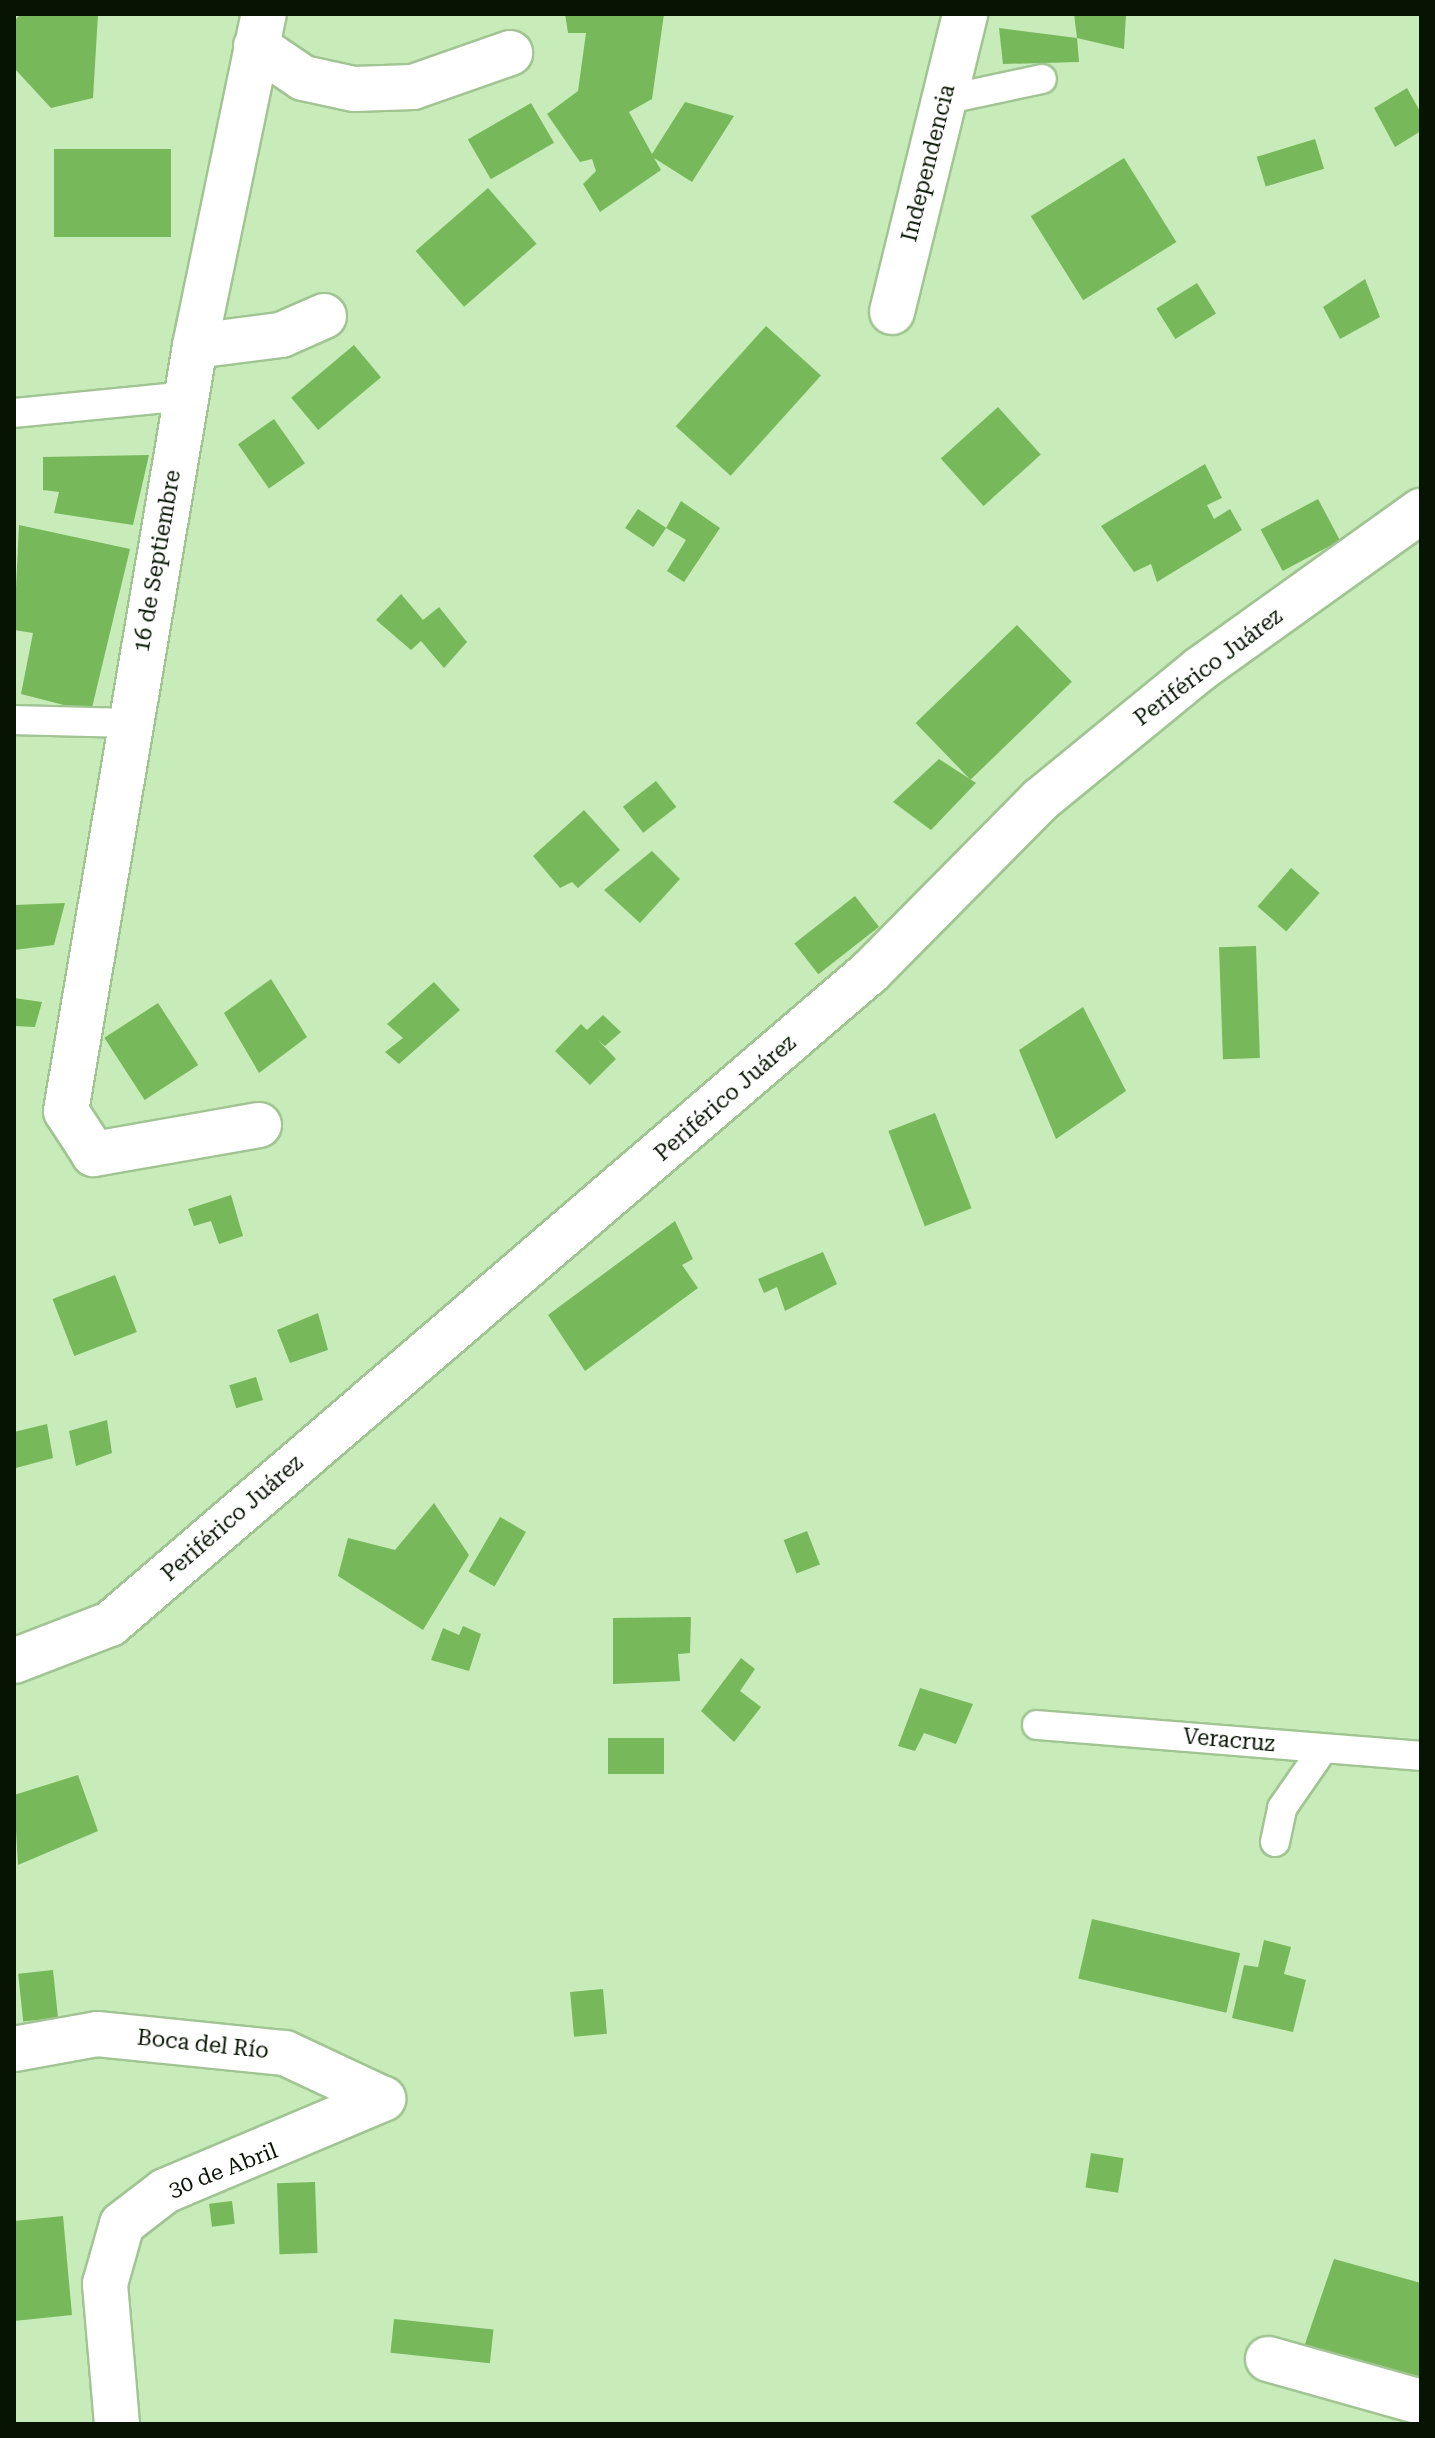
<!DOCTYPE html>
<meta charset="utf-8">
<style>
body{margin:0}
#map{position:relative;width:1435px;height:2438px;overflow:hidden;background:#c7ecb9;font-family:"Roboto Serif",serif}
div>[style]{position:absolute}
.building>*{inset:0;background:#77b85b;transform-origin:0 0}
.roads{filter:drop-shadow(2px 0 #a0c492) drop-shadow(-2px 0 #a0c492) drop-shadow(0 2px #a0c492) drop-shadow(0 -2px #a0c492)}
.service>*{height:28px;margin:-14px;padding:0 14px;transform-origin:14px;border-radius:14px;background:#fff}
.minor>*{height:44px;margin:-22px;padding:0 22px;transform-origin:22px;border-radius:22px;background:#fff}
span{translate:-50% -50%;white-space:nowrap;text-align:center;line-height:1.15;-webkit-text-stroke:8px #fff;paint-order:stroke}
.street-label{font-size:22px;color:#071403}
.frame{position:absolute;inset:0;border:16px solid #071403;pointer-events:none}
</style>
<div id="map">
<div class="building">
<i style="clip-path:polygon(21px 14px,98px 14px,93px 98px,51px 108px,14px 68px,14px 21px)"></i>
<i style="clip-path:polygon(565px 14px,664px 14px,652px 99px,629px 112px,652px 154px,685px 102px,734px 116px,692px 182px,654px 158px,661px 170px,600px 212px,583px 184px,596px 171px,592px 159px,580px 162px,547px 114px,578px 91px,586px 33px,568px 33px)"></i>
<i style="clip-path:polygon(1074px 14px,1126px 14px,1124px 49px,1077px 38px)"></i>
<i style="clip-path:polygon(999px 28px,1077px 38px,1079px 62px,1003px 64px)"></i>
<i style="clip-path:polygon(1407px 88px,1421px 113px,1421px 131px,1395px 147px,1374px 108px)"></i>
<i style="left:531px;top:103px;width:46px;height:73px;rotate:60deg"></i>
<i style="left:1315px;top:139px;width:31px;height:61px;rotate:73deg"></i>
<i style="left:54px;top:149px;width:117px;height:88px"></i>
<i style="left:1124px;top:158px;width:99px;height:110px;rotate:58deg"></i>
<i style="left:488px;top:188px;width:74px;height:96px;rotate:49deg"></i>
<i style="clip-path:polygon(1365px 279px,1380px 317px,1340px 339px,1323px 307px)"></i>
<i style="left:1197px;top:283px;width:36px;height:48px;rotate:58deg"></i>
<i style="left:766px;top:326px;width:74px;height:135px;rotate:42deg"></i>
<i style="left:354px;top:345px;width:42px;height:82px;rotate:50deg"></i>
<i style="left:998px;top:407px;width:64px;height:77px;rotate:48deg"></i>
<i style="left:274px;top:419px;width:54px;height:44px;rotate:55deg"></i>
<i style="clip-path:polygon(149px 455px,133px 525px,54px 513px,59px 492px,43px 490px,43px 457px)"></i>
<i style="clip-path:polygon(1205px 464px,1222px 498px,1207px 505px,1214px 519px,1230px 509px,1242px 530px,1157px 582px,1151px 564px,1134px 572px,1101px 526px)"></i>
<i style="left:1318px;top:499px;width:47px;height:65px;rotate:62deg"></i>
<i style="clip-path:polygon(681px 501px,720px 528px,684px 582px,667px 571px,686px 540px,666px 528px)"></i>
<i style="left:638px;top:509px;width:34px;height:23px;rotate:34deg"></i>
<i style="clip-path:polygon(19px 525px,130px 549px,91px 712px,21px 694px,33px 633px,14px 630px)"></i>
<i style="clip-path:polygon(401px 594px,423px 620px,439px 607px,467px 642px,444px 668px,421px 641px,411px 650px,376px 620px)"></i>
<i style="left:1017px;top:625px;width:79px;height:141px;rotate:46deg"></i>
<i style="clip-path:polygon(939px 759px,976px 783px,931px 830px,893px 802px)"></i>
<i style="left:656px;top:781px;width:33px;height:42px;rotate:52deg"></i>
<i style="clip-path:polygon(584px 810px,620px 850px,578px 888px,572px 882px,560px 888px,533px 856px)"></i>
<i style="clip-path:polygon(652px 851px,680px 879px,640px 923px,604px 890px)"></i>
<i style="left:1291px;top:868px;width:38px;height:51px;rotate:41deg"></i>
<i style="left:855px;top:896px;width:39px;height:77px;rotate:52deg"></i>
<i style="clip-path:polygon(65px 903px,54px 945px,14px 950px,14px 905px)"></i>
<i style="left:1256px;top:946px;width:112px;height:37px;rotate:88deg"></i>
<i style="clip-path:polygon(271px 979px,307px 1037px,259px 1073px,224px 1013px)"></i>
<i style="clip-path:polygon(434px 982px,460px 1010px,399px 1064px,385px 1052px,403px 1038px,387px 1024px)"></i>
<i style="clip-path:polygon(14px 998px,42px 1002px,35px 1027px,14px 1026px)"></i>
<i style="left:158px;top:1003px;width:74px;height:64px;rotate:57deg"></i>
<i style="clip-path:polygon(1083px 1007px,1126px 1091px,1056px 1139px,1019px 1050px)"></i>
<i style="clip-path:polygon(603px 1015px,621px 1032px,605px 1046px,598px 1040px,616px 1059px,590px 1085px,555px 1051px,581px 1024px,587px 1030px)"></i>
<i style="left:935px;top:1113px;width:102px;height:50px;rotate:69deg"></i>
<i style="clip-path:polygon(231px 1195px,243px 1236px,219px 1244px,211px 1221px,194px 1226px,188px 1209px)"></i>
<i style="clip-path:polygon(675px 1221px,693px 1259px,682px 1265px,698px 1288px,585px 1371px,548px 1315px)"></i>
<i style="clip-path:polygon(823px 1252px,837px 1284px,785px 1311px,777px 1287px,764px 1293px,758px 1279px)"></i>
<i style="left:115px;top:1275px;width:61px;height:67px;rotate:69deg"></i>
<i style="clip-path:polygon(318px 1313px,328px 1350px,290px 1363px,277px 1330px)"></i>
<i style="left:256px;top:1377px;width:24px;height:28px;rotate:73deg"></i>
<i style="clip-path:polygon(107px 1420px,112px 1453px,76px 1466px,69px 1431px)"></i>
<i style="clip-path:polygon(47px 1424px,53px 1458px,16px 1468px,14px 1432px)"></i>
<i style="clip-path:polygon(434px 1503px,469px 1555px,423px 1630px,338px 1576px,348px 1538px,395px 1550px)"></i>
<i style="left:500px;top:1517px;width:30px;height:63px;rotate:30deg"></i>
<i style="left:807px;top:1531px;width:36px;height:25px;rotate:69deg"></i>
<i style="clip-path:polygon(691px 1617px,690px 1653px,678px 1654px,680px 1681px,613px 1684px,613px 1618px)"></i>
<i style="clip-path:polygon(463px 1626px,481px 1634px,469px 1671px,431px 1660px,443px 1628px,459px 1635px)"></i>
<i style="clip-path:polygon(741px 1658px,755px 1669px,740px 1691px,761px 1707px,734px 1742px,701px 1711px)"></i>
<i style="clip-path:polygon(920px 1688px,973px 1704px,956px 1744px,924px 1733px,915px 1751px,898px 1746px)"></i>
<i style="left:664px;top:1738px;width:36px;height:56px;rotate:90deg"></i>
<i style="clip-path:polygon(78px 1775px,98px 1831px,18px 1865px,14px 1795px)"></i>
<i style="left:1092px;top:1919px;width:152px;height:61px;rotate:13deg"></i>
<i style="clip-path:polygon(1264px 1940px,1291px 1947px,1284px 1974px,1306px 1980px,1293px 2032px,1232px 2018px,1244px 1965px,1258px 1967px)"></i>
<i style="left:53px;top:1970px;width:48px;height:35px;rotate:84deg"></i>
<i style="left:603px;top:1989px;width:45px;height:33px;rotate:85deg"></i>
<i style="left:1091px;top:2153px;width:33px;height:35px;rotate:9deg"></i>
<i style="left:315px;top:2182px;width:71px;height:38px;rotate:88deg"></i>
<i style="left:232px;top:2201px;width:23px;height:23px;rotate:83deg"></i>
<i style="clip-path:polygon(63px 2216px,72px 2315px,14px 2321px,14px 2221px)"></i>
<i style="clip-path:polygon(1334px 2259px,1421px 2283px,1421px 2379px,1304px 2347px)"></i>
<i style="left:394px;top:2319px;width:100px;height:34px;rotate:6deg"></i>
</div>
<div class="roads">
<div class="service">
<i style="left:944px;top:100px;width:100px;rotate:-12.1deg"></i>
<i style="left:14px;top:413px;width:174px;rotate:-5.6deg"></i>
<i style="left:14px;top:720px;width:113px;rotate:1.5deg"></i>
<i style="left:1037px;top:1725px;width:385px;rotate:4.6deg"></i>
<i style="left:1275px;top:1842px;width:35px;rotate:-78deg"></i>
<i style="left:1282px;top:1808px;width:72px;rotate:-55.2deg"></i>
</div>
<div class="minor">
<i style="left:256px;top:46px;width:57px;rotate:34.2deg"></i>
<i style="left:303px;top:78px;width:52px;rotate:12.2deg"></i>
<i style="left:354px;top:89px;width:59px;rotate:-1.9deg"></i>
<i style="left:413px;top:87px;width:103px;rotate:-19.3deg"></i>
<i style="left:892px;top:312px;width:307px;rotate:-76.2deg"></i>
<i style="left:195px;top:346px;width:87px;rotate:-7.3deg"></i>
<i style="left:281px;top:335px;width:47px;rotate:-23.8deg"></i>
<i style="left:259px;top:1125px;width:168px;rotate:170deg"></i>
<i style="left:94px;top:1154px;width:51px;rotate:-123.1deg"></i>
<i style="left:66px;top:1111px;width:776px;rotate:-80.43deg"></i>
<i style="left:195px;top:346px;width:339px;rotate:-78.3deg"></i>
<i style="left:14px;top:1661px;width:103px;rotate:-21.1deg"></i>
<i style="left:110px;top:1624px;width:1001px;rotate:-40.63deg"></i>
<i style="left:870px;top:972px;width:242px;rotate:-45.3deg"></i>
<i style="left:1040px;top:800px;width:207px;rotate:-39.3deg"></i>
<i style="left:1200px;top:669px;width:272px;rotate:-35.6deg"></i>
<i style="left:14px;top:2049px;width:84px;rotate:-10.2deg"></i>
<i style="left:97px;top:2034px;width:189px;rotate:5.8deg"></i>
<i style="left:285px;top:2053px;width:108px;rotate:25.1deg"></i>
<i style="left:1268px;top:2359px;width:159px;rotate:15.7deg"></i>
<i style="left:117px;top:2424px;width:141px;rotate:-94.9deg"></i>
<i style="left:105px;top:2284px;width:62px;rotate:-74.2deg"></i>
<i style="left:122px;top:2224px;width:54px;rotate:-37.5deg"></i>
<i style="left:165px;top:2191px;width:237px;rotate:-22.9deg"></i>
</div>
</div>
<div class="street-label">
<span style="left:928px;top:163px;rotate:-76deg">Independencia</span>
<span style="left:157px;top:561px;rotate:-80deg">16 de Septiembre</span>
<span style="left:1208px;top:667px;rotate:-37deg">Periférico Juárez</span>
<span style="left:725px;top:1098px;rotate:-41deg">Periférico Juárez</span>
<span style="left:232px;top:1518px;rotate:-41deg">Periférico Juárez</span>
<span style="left:1229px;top:1740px;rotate:5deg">Veracruz</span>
<span style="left:203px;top:2044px;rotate:6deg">Boca del Río</span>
<span style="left:223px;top:2170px;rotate:-21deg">30 de Abril</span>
</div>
<div class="frame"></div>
</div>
